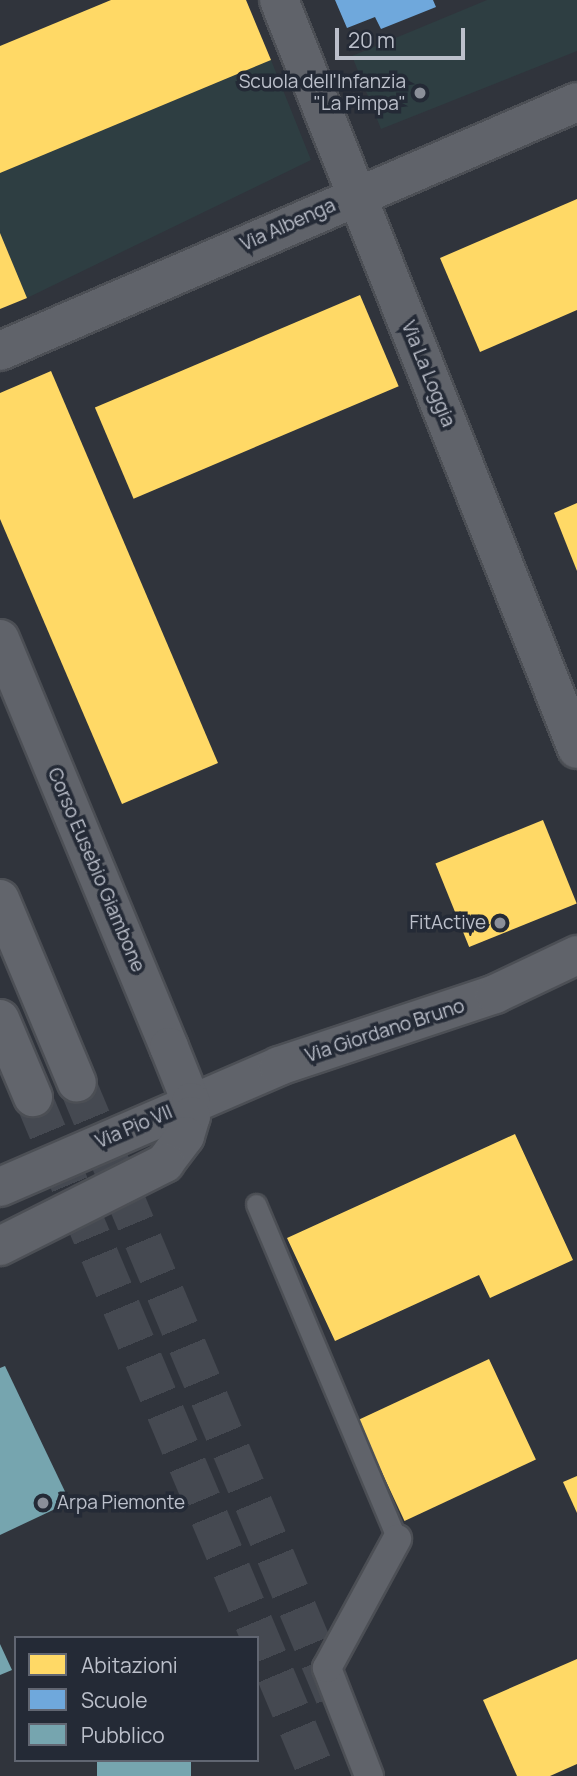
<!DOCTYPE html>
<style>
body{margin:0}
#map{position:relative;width:577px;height:1776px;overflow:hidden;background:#30343c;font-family:Manrope,sans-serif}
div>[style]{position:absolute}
.green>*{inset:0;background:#2e3e42}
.homes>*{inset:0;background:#ffd966;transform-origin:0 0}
.schools>*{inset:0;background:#6fa8dc}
.public>*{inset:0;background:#76a5af;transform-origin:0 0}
.primary-tunnel>*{height:38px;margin-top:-19px;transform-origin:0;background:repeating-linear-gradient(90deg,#454951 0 38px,transparent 0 57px)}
.roads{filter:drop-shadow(2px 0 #4c4f55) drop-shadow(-2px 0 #4c4f55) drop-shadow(0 2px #4c4f55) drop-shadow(0 -2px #4c4f55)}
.service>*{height:19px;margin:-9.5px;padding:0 9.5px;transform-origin:9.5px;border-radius:9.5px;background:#60636a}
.pedestrian>*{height:28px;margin:-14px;padding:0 14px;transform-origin:14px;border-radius:14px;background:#60636a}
.minor>*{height:38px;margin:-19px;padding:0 19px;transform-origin:19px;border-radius:19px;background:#60636a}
.tertiary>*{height:38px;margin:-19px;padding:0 19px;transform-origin:19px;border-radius:19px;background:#60636a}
.primary>*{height:38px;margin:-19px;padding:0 19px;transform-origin:19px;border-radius:19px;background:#62656c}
.dots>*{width:19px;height:19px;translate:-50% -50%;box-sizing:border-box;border:4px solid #242a36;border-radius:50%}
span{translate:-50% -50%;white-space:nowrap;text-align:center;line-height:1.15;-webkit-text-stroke:7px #242a36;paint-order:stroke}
.poi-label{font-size:19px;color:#bcc0cb}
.right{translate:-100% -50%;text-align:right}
.left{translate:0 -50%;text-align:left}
.street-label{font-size:19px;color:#bcc0cb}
.legend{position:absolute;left:14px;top:1636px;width:245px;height:126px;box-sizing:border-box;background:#242a36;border:2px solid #616672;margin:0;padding:9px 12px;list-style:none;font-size:21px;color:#bcc0cb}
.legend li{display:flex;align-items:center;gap:14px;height:35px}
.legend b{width:35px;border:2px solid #616672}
.scale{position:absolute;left:335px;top:28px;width:130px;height:32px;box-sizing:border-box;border:4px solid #bcc0cb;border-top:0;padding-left:9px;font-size:21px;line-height:24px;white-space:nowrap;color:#bcc0cb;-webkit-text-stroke:5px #242a36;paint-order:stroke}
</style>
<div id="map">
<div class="green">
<i style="clip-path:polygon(487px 0,577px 0,577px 51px,381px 129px,352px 56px)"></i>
<i style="clip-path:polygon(271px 60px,311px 160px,27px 298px,0 233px,0 173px)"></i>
</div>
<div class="homes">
<i style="clip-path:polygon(111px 0,246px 0,271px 60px,0 173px,0 46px)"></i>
<i style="clip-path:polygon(577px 199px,577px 310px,480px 352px,440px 258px)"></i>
<i style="clip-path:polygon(0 233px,27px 298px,0 309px)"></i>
<i style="left:360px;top:295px;width:99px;height:288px;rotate:67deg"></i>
<i style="clip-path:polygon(51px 371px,218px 763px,122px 804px,0 519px,0 393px)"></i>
<i style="clip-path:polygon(577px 503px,577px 571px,554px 513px)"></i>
<i style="left:543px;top:820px;width:90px;height:116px;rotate:68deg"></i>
<i style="clip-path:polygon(515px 1134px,573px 1260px,490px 1298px,479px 1275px,335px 1341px,287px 1238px)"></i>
<i style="left:489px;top:1359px;width:111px;height:145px;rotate:65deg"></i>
<i style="clip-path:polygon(577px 1476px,577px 1513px,563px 1482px)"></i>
<i style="clip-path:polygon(577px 1659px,577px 1764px,550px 1776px,517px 1776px,483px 1700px)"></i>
</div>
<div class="schools">
<i style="clip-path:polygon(335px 0,433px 0,436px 7px,381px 29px,375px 17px,347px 28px)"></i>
</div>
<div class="public">
<i style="clip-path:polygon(5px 1366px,70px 1502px,0 1535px,0 1368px)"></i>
<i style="clip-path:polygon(0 1644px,12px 1670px,0 1675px)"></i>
<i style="left:97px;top:1760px;width:94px;height:17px"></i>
</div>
<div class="primary-tunnel">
<i style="left:77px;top:1083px;width:672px;rotate:67.25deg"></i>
<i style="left:33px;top:1097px;width:736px;rotate:67.23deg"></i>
</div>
<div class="roads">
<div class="service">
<i style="left:256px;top:1204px;width:363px;rotate:67.2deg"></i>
</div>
<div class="pedestrian">
<i style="left:369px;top:1776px;width:116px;rotate:-111.3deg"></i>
<i style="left:327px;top:1668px;width:147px;rotate:-61.5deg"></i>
</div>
<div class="minor">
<i style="left:279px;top:0;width:806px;rotate:68.3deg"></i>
<i style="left:0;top:351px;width:628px;rotate:-23.34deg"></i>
<i style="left:0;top:1187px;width:304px;rotate:-23.4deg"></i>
<i style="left:279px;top:1066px;width:228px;rotate:-18.4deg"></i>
<i style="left:495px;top:994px;width:91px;rotate:-25.4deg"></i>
</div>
<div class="tertiary">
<i style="left:0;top:639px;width:442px;rotate:67.5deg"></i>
<i style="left:169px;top:1047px;width:59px;rotate:68.2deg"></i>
<i style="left:191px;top:1102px;width:14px;rotate:90deg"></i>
<i style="left:191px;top:1116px;width:21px;rotate:107deg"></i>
<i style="left:185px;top:1136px;width:34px;rotate:127deg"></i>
<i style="left:165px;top:1163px;width:185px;rotate:153.3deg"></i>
</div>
<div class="primary">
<i style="left:0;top:899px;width:199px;rotate:67.3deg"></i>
<i style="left:0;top:1019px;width:85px;rotate:67.1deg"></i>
</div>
</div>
<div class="dots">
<i style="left:420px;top:93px;background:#8b8f99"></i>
<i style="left:500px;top:923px;background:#8b8f99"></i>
<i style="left:43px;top:1503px;background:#8b8f99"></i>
</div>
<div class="poi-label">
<span class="right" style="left:406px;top:93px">Scuola dell'Infanzia<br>"La Pimpa"</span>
<span class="right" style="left:486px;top:923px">FitActive</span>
<span class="left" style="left:57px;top:1503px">Arpa Piemonte</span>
</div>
<div class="street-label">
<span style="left:288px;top:225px;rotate:-24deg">Via Albenga</span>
<span style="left:428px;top:374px;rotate:68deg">Via La Loggia</span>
<span style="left:96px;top:870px;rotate:67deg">Corso Eusebio Giambone</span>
<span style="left:385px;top:1031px;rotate:-18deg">Via Giordano Bruno</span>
<span style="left:134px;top:1127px;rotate:-23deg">Via Pio VII</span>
</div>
<ul class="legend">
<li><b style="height:19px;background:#ffd966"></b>Abitazioni</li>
<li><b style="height:19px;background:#6fa8dc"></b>Scuole</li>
<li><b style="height:19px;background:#76a5af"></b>Pubblico</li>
</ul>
<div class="scale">20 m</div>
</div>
